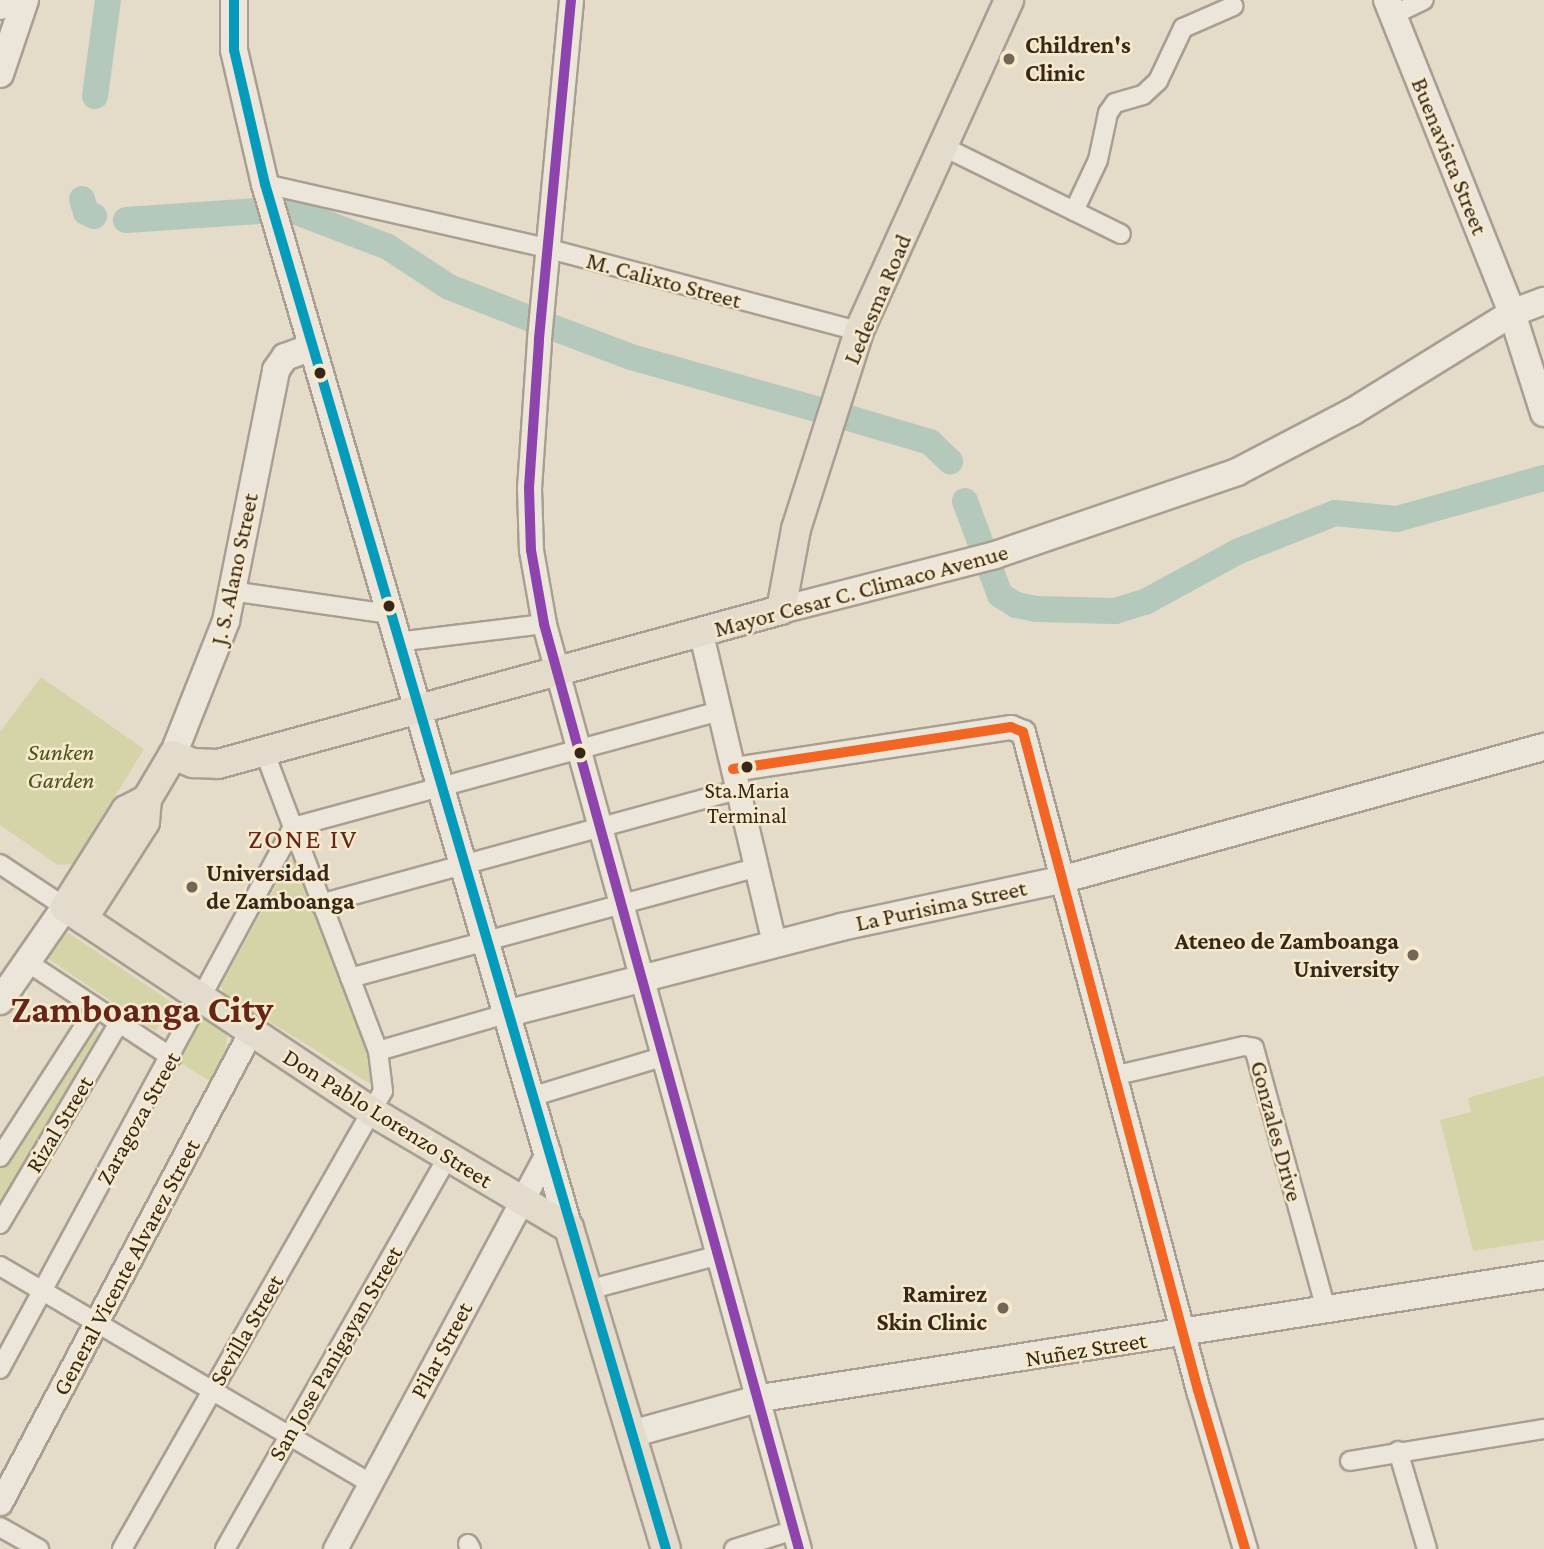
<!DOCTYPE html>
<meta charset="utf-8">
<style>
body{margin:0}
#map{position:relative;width:1544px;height:1549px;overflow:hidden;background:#e4dbc8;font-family:"Crimson Pro",serif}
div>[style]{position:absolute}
.green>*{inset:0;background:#d5d4a9;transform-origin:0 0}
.river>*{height:26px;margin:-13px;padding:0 13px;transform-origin:13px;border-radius:13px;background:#b4c8bb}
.roads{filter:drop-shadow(2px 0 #a89f92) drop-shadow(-2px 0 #a89f92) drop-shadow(0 2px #a89f92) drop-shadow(0 -2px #a89f92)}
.minor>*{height:18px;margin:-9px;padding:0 9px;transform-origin:9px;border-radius:9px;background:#ebe5da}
.tertiary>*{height:23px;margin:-11.5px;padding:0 11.5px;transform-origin:11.5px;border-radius:11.5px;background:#ebe5da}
.secondary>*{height:26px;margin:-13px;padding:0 13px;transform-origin:13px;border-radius:13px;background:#ebe5da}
.primary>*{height:28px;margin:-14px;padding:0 14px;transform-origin:14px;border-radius:14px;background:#e3dbcb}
.bus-1>*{height:10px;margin:-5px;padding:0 5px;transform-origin:5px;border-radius:5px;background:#059cbc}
.bus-2>*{height:10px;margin:-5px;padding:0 5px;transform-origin:5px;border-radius:5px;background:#f26522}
.bus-3>*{height:10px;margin:-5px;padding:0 5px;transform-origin:5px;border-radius:5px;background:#8e44ad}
.dots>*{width:19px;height:19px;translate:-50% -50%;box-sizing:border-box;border:4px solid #f7e9cb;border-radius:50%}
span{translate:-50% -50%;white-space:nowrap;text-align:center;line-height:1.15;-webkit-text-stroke:5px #f7e9cb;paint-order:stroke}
.bus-label{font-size:22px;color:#36271a}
.poi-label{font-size:24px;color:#36271a;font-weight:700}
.left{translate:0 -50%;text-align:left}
.right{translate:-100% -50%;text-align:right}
.street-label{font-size:24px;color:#36271a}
.park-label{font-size:24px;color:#485320;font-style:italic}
.quarter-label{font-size:28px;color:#652518;letter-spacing:2px}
.town-label{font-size:38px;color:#652518;font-weight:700}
</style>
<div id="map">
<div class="green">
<i style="clip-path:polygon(41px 677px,144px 749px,73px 864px,58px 865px,0 825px,0 732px)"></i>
<i style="clip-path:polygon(293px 855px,378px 1068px,372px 1085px,223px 993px,221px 985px)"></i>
<i style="left:66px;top:931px;width:130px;height:33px;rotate:34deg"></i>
<i style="clip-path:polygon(205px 1015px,227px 1036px,224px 1064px,213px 1083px,179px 1062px)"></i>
<i style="clip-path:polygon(90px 1026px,106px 1036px,0 1210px,0 1169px)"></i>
<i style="clip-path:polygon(1544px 1076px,1544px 1240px,1473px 1251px,1440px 1120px,1471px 1112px,1468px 1098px)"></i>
</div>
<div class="river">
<i style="left:95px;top:96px;width:97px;rotate:-82.3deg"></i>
<i style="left:82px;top:199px;width:14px;rotate:73deg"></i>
<i style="left:86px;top:212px;width:9px;rotate:27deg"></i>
<i style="left:126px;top:220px;width:163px;rotate:-3.9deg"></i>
<i style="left:289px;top:209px;width:106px;rotate:21deg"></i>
<i style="left:388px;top:247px;width:73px;rotate:33.3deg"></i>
<i style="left:449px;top:287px;width:93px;rotate:21.3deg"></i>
<i style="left:546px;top:325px;width:91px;rotate:20.6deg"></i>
<i style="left:631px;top:357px;width:195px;rotate:15.7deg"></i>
<i style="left:842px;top:416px;width:92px;rotate:16.5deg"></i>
<i style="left:930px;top:442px;width:28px;rotate:44deg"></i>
<i style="left:965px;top:501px;width:100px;rotate:69.6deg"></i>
<i style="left:1000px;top:595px;width:19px;rotate:32deg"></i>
<i style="left:1016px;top:605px;width:21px;rotate:11deg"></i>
<i style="left:1037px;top:609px;width:78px;rotate:1.5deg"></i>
<i style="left:1115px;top:611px;width:31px;rotate:-17deg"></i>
<i style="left:1145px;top:602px;width:107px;rotate:-28.5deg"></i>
<i style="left:1239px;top:551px;width:103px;rotate:-21.6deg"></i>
<i style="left:1335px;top:513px;width:62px;rotate:5.5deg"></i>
<i style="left:1397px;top:519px;width:153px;rotate:-15.6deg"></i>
</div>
<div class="roads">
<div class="minor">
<i style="left:1393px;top:15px;width:34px;rotate:-26deg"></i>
<i style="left:944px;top:147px;width:197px;rotate:26.2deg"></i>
<i style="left:265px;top:184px;width:288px;rotate:12.8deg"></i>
<i style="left:546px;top:248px;width:324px;rotate:14.9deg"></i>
<i style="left:1074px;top:211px;width:56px;rotate:-64.8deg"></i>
<i style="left:1098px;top:160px;width:48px;rotate:-78deg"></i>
<i style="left:1108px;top:113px;width:12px;rotate:-55deg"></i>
<i style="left:1115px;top:103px;width:29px;rotate:-16deg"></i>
<i style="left:1143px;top:95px;width:21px;rotate:-43deg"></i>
<i style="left:1158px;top:81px;width:59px;rotate:-64.7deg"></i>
<i style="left:1183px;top:28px;width:55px;rotate:-23.7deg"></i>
<i style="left:231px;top:591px;width:159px;rotate:8.3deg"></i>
<i style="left:397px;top:642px;width:148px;rotate:-7deg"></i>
<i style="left:0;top:864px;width:78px;rotate:33.5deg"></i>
<i style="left:320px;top:904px;width:433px;rotate:-15.3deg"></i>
<i style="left:27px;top:962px;width:173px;rotate:33.4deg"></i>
<i style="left:350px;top:978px;width:421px;rotate:-15.2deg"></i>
<i style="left:378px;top:1051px;width:136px;rotate:-16.2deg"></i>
<i style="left:1117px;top:1075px;width:130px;rotate:-12.9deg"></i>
<i style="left:1244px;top:1046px;width:10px;rotate:11deg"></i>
<i style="left:1254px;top:1048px;width:271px;rotate:74.6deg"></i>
<i style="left:534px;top:1096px;width:137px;rotate:-17deg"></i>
<i style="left:0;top:1157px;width:177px;rotate:-57.2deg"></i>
<i style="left:0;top:1224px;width:234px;rotate:-59.4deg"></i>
<i style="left:0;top:1266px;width:429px;rotate:30.4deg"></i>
<i style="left:588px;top:1290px;width:137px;rotate:-14.9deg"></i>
<i style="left:0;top:1369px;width:616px;rotate:-61.6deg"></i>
<i style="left:293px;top:827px;width:442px;rotate:-15.2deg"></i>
<i style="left:1398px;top:1451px;width:102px;rotate:73.5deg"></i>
<i style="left:1350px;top:1461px;width:197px;rotate:-9.4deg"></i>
<i style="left:0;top:1527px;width:45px;rotate:29.4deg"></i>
<i style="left:468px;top:1544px;width:6px;rotate:59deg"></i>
<i style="left:122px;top:1549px;width:527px;rotate:-60.32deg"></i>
<i style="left:383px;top:1091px;width:40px;rotate:-97.1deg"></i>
<i style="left:378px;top:1051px;width:321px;rotate:-110.8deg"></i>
<i style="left:225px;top:1549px;width:450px;rotate:-60.4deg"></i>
<i style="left:734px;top:1549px;width:63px;rotate:-17.6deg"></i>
</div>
<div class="tertiary">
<i style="left:571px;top:0;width:342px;rotate:95.4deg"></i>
<i style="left:539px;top:341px;width:147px;rotate:93.9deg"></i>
<i style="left:529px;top:488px;width:62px;rotate:88.2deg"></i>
<i style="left:531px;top:550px;width:75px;rotate:80deg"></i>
<i style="left:544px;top:624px;width:960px;rotate:74.59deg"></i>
<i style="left:701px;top:634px;width:318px;rotate:76.7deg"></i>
<i style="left:733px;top:769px;width:281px;rotate:-8.6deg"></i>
<i style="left:1011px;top:727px;width:13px;rotate:23deg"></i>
<i style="left:1023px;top:732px;width:681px;rotate:75.11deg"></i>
<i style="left:1198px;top:1390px;width:166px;rotate:73.5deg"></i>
<i style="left:0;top:1503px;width:535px;rotate:-62deg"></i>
<i style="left:335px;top:1549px;width:451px;rotate:-61.8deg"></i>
</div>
<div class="secondary">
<i style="left:234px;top:0;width:50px;rotate:90deg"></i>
<i style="left:234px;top:50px;width:138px;rotate:77deg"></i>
<i style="left:265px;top:184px;width:1087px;rotate:73.77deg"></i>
<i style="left:1387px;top:0;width:337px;rotate:68.2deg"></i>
<i style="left:1512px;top:313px;width:105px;rotate:72.3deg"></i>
<i style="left:0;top:6px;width:6px;rotate:-72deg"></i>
<i style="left:0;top:74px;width:78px;rotate:-71.3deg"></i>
<i style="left:781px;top:610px;width:221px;rotate:-14.4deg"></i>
<i style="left:995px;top:555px;width:256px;rotate:-18.9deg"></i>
<i style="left:1237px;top:472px;width:130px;rotate:-27.6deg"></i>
<i style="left:1352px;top:412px;width:188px;rotate:-31.7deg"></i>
<i style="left:1512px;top:313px;width:34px;rotate:-21deg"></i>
<i style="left:173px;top:755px;width:144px;rotate:-68.4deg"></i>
<i style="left:226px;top:621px;width:256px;rotate:-78.7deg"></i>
<i style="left:276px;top:370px;width:16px;rotate:-55deg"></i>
<i style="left:285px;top:357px;width:29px;rotate:-20deg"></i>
<i style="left:0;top:1001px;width:114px;rotate:-55.3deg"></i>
<i style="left:509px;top:1013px;width:343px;rotate:-14.5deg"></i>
<i style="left:841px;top:927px;width:228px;rotate:-12.1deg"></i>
<i style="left:1064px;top:879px;width:498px;rotate:-15.4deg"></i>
<i style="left:631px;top:1434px;width:135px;rotate:-15.5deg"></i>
<i style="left:761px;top:1398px;width:793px;rotate:-8.93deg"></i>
</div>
<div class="primary">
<i style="left:147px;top:799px;width:24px;rotate:152deg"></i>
<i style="left:126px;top:810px;width:115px;rotate:122.2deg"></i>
<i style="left:65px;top:907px;width:368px;rotate:33.7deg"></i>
<i style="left:371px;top:1111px;width:230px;rotate:30.6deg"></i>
<i style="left:569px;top:1228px;width:335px;rotate:73.2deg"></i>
<i style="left:83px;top:919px;width:115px;rotate:-57.4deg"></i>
<i style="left:145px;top:822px;width:23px;rotate:-85deg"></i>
<i style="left:147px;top:799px;width:51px;rotate:-59.4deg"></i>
<i style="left:173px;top:755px;width:22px;rotate:22deg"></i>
<i style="left:193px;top:763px;width:25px;rotate:2deg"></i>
<i style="left:218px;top:764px;width:584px;rotate:-15.3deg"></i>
<i style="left:781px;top:610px;width:82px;rotate:-79.5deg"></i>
<i style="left:796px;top:529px;width:208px;rotate:-72.3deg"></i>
<i style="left:859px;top:331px;width:363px;rotate:-65.6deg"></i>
</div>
</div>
<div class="bus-1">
<i style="left:234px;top:0;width:50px;rotate:90deg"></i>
<i style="left:234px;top:50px;width:138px;rotate:77deg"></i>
<i style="left:265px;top:184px;width:1423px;rotate:73.63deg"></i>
</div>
<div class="bus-2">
<i style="left:733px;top:769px;width:281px;rotate:-8.6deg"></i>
<i style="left:1011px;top:727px;width:13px;rotate:23deg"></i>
<i style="left:1023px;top:732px;width:681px;rotate:75.11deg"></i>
<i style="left:1198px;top:1390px;width:166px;rotate:73.5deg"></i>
</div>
<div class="bus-3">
<i style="left:571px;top:0;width:342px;rotate:95.4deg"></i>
<i style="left:539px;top:341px;width:147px;rotate:93.9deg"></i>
<i style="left:529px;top:488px;width:62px;rotate:88.2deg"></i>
<i style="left:531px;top:550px;width:75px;rotate:80deg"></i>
<i style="left:544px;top:624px;width:960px;rotate:74.59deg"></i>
</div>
<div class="dots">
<i style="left:1009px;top:59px;background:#736657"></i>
<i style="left:320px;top:373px;background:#36271a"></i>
<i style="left:389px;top:606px;background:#36271a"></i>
<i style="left:580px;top:753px;background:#36271a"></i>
<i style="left:747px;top:767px;background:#36271a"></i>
<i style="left:192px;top:887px;background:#736657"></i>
<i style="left:1413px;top:955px;background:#736657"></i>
<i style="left:1003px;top:1308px;background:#736657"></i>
</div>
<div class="bus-label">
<span style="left:747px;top:803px">Sta.Maria<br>Terminal</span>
</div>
<div class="poi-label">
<span class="left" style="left:1025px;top:59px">Children's<br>Clinic</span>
<span class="left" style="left:206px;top:887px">Universidad<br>de Zamboanga</span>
<span class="right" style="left:1399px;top:955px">Ateneo de Zamboanga<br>University</span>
<span class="right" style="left:987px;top:1308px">Ramirez<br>Skin Clinic</span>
</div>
<div class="street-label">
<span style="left:1450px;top:156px;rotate:68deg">Buenavista Street</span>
<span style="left:664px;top:280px;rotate:15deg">M. Calixto Street</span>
<span style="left:877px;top:299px;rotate:-67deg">Ledesma Road</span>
<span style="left:234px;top:569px;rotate:-78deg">J. S. Alano Street</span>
<span style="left:861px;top:590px;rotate:-15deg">Mayor Cesar C. Climaco Avenue</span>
<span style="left:941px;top:905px;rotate:-12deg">La Purisima Street</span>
<span style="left:138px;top:1118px;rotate:-61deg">Zaragoza Street</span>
<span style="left:388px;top:1118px;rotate:32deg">Don Pablo Lorenzo Street</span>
<span style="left:59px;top:1124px;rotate:-59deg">Rizal Street</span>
<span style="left:1277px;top:1131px;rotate:75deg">Gonzales Drive</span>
<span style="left:126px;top:1267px;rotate:-62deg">General Vicente Alvarez Street</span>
<span style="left:246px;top:1330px;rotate:-60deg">Sevilla Street</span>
<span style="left:1086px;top:1349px;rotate:-9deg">Nuñez Street</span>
<span style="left:441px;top:1350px;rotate:-62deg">Pilar Street</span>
<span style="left:335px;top:1353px;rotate:-60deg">San Jose Panigayan Street</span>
</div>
<div class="park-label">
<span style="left:61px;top:766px">Sunken<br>Garden</span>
</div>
<div class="quarter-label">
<span style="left:303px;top:839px">ZONE IV</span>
</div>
<div class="town-label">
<span style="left:142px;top:1010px">Zamboanga City</span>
</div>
</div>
